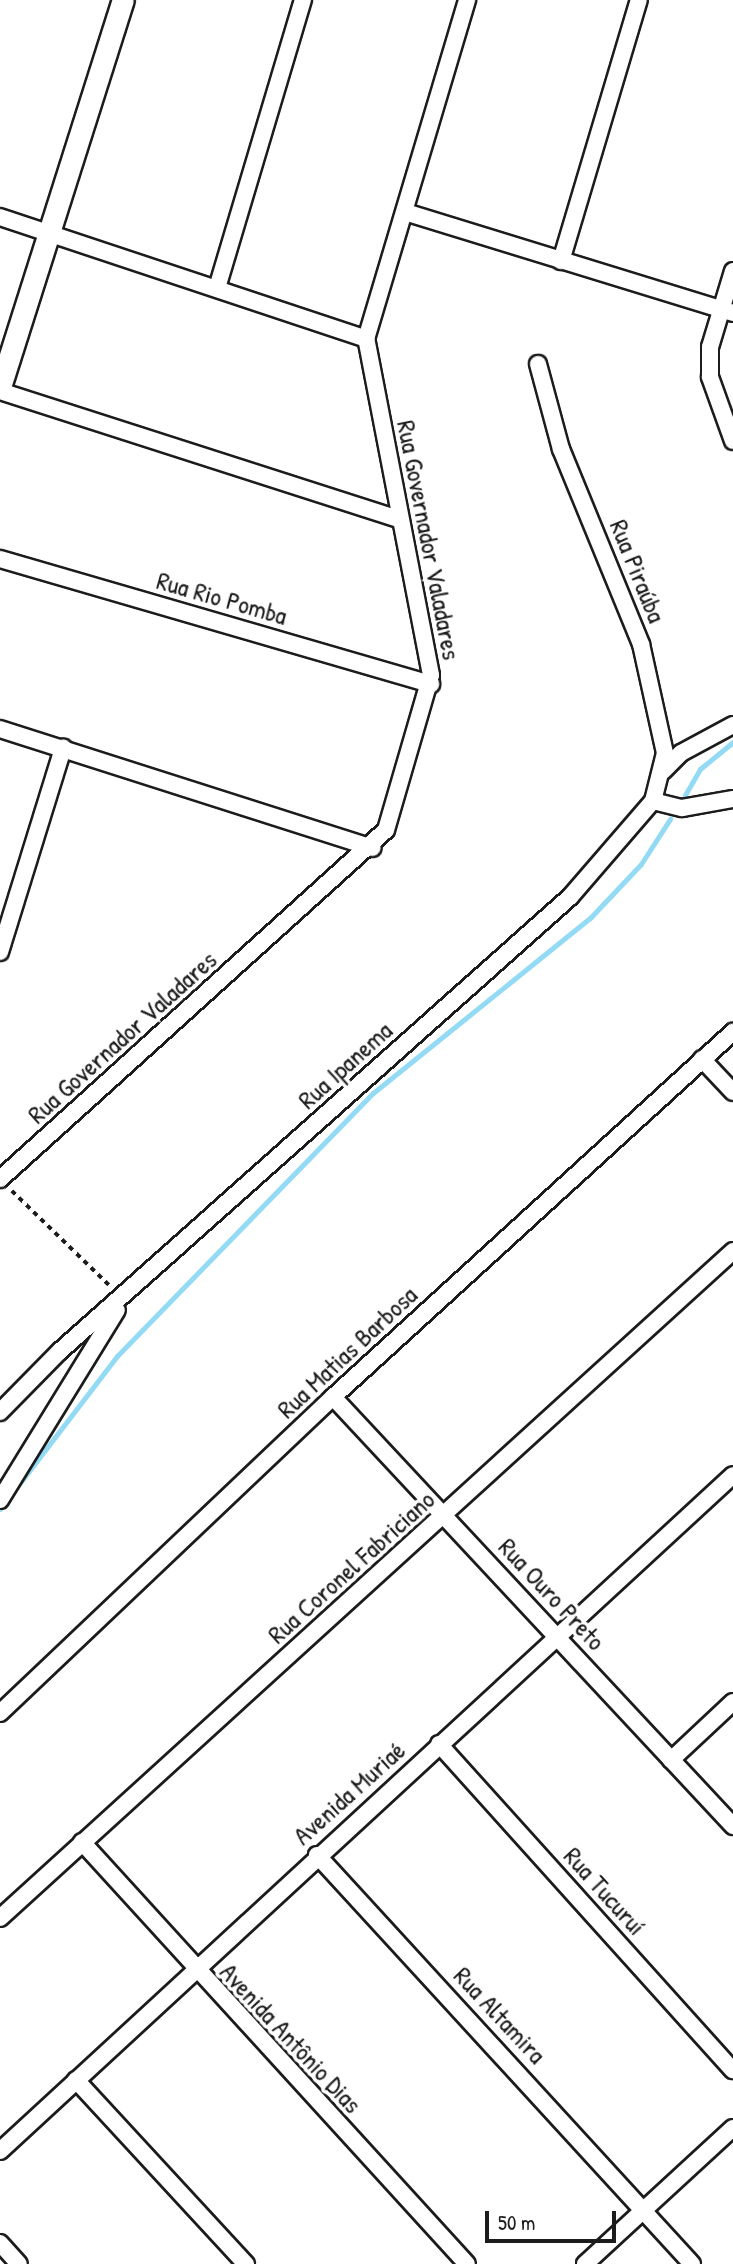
<!DOCTYPE html>
<meta charset="utf-8">
<style>
body{margin:0}
#map{position:relative;width:733px;height:2264px;overflow:hidden;background:#fff;font-family:"Patrick Hand",sans-serif}
div>[style]{position:absolute}
.stream>*{height:5px;margin:-2.5px;padding:0 2.5px;transform-origin:2.5px;border-radius:2.5px;background:#93daf5}
.path>*{height:3.5px;margin-top:-1.75px;transform-origin:0;background:repeating-linear-gradient(90deg,#1c1c1c 0 5px,transparent 0 10px)}
.roads{filter:drop-shadow(2px 0 #1c1c1c) drop-shadow(-2px 0 #1c1c1c) drop-shadow(0 2px #1c1c1c) drop-shadow(0 -2px #1c1c1c)}
.minor>*{height:16px;margin:-8px;padding:0 8px;transform-origin:8px;border-radius:8px;background:#fff}
.tertiary>*{height:21px;margin:-10.5px;padding:0 10.5px;transform-origin:10.5px;border-radius:10.5px;background:#fff}
span{translate:-50% -50%;white-space:nowrap;text-align:center;line-height:1.15;-webkit-text-stroke:7px #fff;paint-order:stroke}
.street-label{font-size:26px;color:#1c1c1c}
.scale{position:absolute;left:485px;top:2211px;width:131px;height:32px;box-sizing:border-box;border:4px solid #1c1c1c;border-top:0;padding-left:9px;font-size:21px;line-height:24px;white-space:nowrap;color:#1c1c1c;-webkit-text-stroke:5px #fff;paint-order:stroke}
</style>
<div id="map">
<div class="stream">
<i style="left:685px;top:795px;width:30px;rotate:-60deg"></i>
<i style="left:700px;top:769px;width:43px;rotate:-39.3deg"></i>
<i style="left:0;top:1509px;width:193px;rotate:-52.6deg"></i>
<i style="left:117px;top:1356px;width:367px;rotate:-45.8deg"></i>
<i style="left:373px;top:1093px;width:279px;rotate:-38.9deg"></i>
<i style="left:590px;top:918px;width:74px;rotate:-46.6deg"></i>
<i style="left:641px;top:864px;width:54px;rotate:-57.2deg"></i>
</div>
<div class="path">
<i style="left:12px;top:1191px;width:135px;rotate:44.1deg"></i>
</div>
<div class="roads">
<div class="minor">
<i style="left:405px;top:212px;width:343px;rotate:17.1deg"></i>
<i style="left:0;top:217px;width:386px;rotate:18.4deg"></i>
<i style="left:561px;top:261px;width:272px;rotate:-73.4deg"></i>
<i style="left:733px;top:271px;width:79px;rotate:106.8deg"></i>
<i style="left:710px;top:347px;width:30px;rotate:90deg"></i>
<i style="left:710px;top:377px;width:68px;rotate:70.2deg"></i>
<i style="left:217px;top:288px;width:301px;rotate:-73.4deg"></i>
<i style="left:538px;top:364px;width:88px;rotate:74.9deg"></i>
<i style="left:561px;top:449px;width:211px;rotate:67.7deg"></i>
<i style="left:641px;top:644px;width:112px;rotate:77.6deg"></i>
<i style="left:665px;top:753px;width:49px;rotate:104deg"></i>
<i style="left:0;top:391px;width:419px;rotate:17.8deg"></i>
<i style="left:0;top:559px;width:449px;rotate:16.2deg"></i>
<i style="left:0;top:729px;width:391px;rotate:17.7deg"></i>
<i style="left:663px;top:771px;width:25px;rotate:-45deg"></i>
<i style="left:681px;top:753px;width:59px;rotate:-28.3deg"></i>
<i style="left:0;top:952px;width:214px;rotate:-72.8deg"></i>
<i style="left:702px;top:1059px;width:45px;rotate:46.8deg"></i>
<i style="left:0;top:1179px;width:520px;rotate:-42.12deg"></i>
<i style="left:386px;top:830px;width:161px;rotate:-73.8deg"></i>
<i style="left:431px;top:675px;width:342px;rotate:-100.9deg"></i>
<i style="left:366px;top:339px;width:354px;rotate:-73.4deg"></i>
<i style="left:333px;top:1397px;width:587px;rotate:47deg"></i>
<i style="left:0;top:1412px;width:86px;rotate:-45.5deg"></i>
<i style="left:60px;top:1351px;width:683px;rotate:-41.68deg"></i>
<i style="left:570px;top:897px;width:127px;rotate:-49.2deg"></i>
<i style="left:653px;top:801px;width:30px;rotate:14deg"></i>
<i style="left:682px;top:808px;width:52px;rotate:-10deg"></i>
<i style="left:0;top:1500px;width:223px;rotate:-58.4deg"></i>
<i style="left:0;top:1713px;width:459px;rotate:-43.5deg"></i>
<i style="left:333px;top:1397px;width:542px;rotate:-42.38deg"></i>
<i style="left:439px;top:1744px;width:439px;rotate:48deg"></i>
<i style="left:671px;top:1760px;width:85px;rotate:-43.1deg"></i>
<i style="left:82px;top:1842px;width:571px;rotate:47.63deg"></i>
<i style="left:317px;top:1855px;width:555px;rotate:47.48deg"></i>
<i style="left:0;top:1918px;width:991px;rotate:-42.3deg"></i>
<i style="left:76px;top:2080px;width:251px;rotate:47.3deg"></i>
<i style="left:0;top:2151px;width:997px;rotate:-42.68deg"></i>
<i style="left:0;top:2243px;width:28px;rotate:48deg"></i>
<i style="left:585px;top:2264px;width:201px;rotate:-42.6deg"></i>
</div>
<div class="tertiary">
<i style="left:0;top:387px;width:406px;rotate:-72.4deg"></i>
</div>
</div>
<div class="street-label">
<span style="left:429px;top:540px;rotate:79deg">Rua Governador Valadares</span>
<span style="left:638px;top:571px;rotate:68deg">Rua Piraúba</span>
<span style="left:222px;top:598px;rotate:16deg">Rua Rio Pomba</span>
<span style="left:122px;top:1037px;rotate:-42deg">Rua Governador Valadares</span>
<span style="left:345px;top:1065px;rotate:-42deg">Rua Ipanema</span>
<span style="left:347px;top:1352px;rotate:-43deg">Rua Matias Barbosa</span>
<span style="left:351px;top:1567px;rotate:-42deg">Rua Coronel Fabriciano</span>
<span style="left:552px;top:1594px;rotate:47deg">Rua Ouro Preto</span>
<span style="left:349px;top:1793px;rotate:-42deg">Avenida Muriaé</span>
<span style="left:605px;top:1891px;rotate:48deg">Rua Tucuruí</span>
<span style="left:500px;top:2015px;rotate:47deg">Rua Altamira</span>
<span style="left:291px;top:2038px;rotate:47deg">Avenida Antônio Dias</span>
</div>
<div class="scale">50 m</div>
</div>
